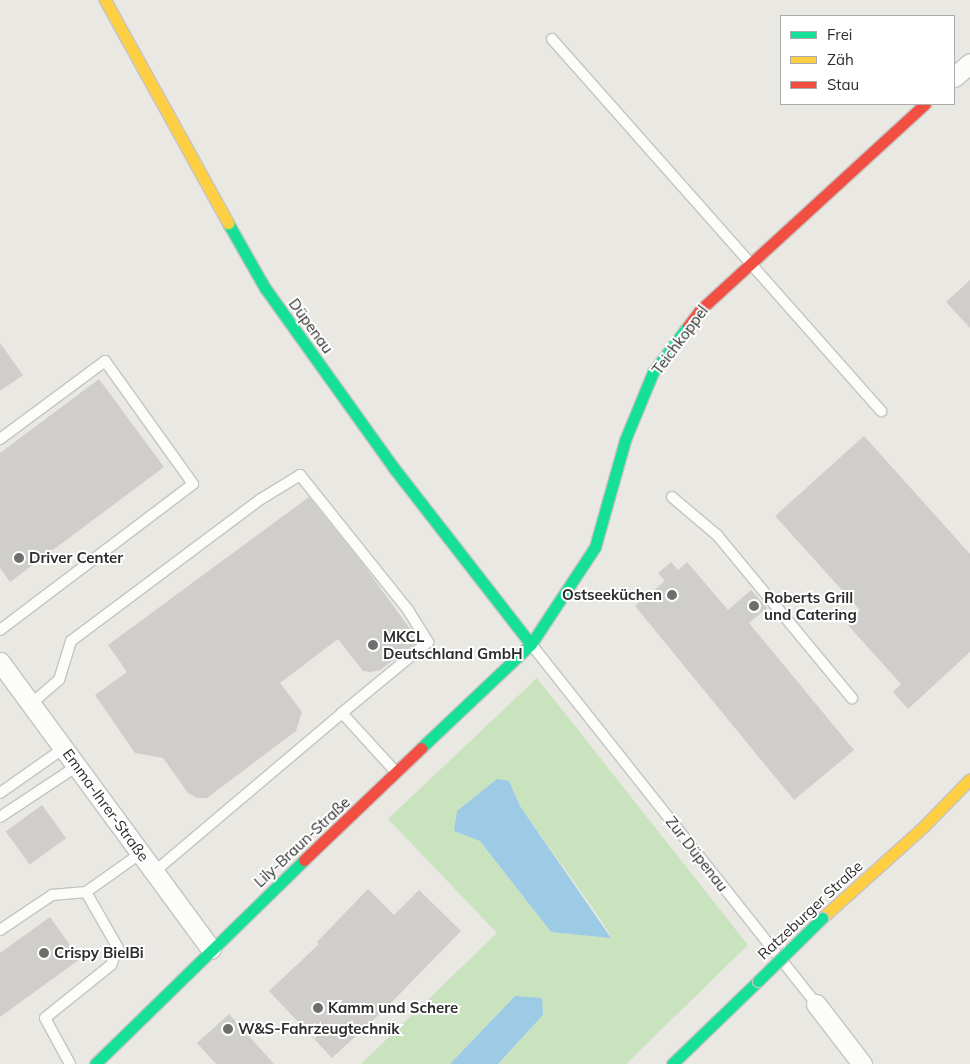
<!DOCTYPE html>
<meta charset="utf-8">
<style>
body{margin:0}
#map{position:relative;width:970px;height:1064px;overflow:hidden;background:#eae8e3;font-family:Mulish,sans-serif}
div>[style]{position:absolute}
.green>*{inset:0;background:#cae3bf}
.water>*{inset:0;background:#9dcae5}
.building>*{inset:0;background:#cfceca;transform-origin:0 0}
.roads{filter:drop-shadow(1px 0 #c4c4c3) drop-shadow(-1px 0 #c4c4c3) drop-shadow(0 1px #c4c4c3) drop-shadow(0 -1px #c4c4c3)}
.lane>*{height:10px;margin:-5px;padding:0 5px;transform-origin:5px;border-radius:5px;background:#fcfcfb}
.street>*{height:19px;margin:-9.5px;padding:0 9.5px;transform-origin:9.5px;border-radius:9.5px;background:#fcfcfb}
.fast>*{height:11px;margin:-5.5px;padding:0 5.5px;transform-origin:5.5px;border-radius:5.5px;background:#16e098}
.slow>*{height:11px;margin:-5.5px;padding:0 5.5px;transform-origin:5.5px;border-radius:5.5px;background:#ffcf43}
.jam>*{height:11px;margin:-5.5px;padding:0 5.5px;transform-origin:5.5px;border-radius:5.5px;background:#f24e42}
.bridges{filter:drop-shadow(1px 0 #c6c5c3) drop-shadow(-1px 0 #c6c5c3) drop-shadow(0 1px #c6c5c3) drop-shadow(0 -1px #c6c5c3)}
.fast-bridge>*{height:11px;margin:-5.5px;padding:0 5.5px;transform-origin:5.5px;border-radius:5.5px;background:#16e098}
.dots>*{width:14px;height:14px;translate:-50% -50%;box-sizing:border-box;border:2px solid #fff;border-radius:50%}
span{translate:-50% -50%;white-space:nowrap;text-align:center;line-height:1.15;-webkit-text-stroke:4px #fff;paint-order:stroke}
.street-label{font-size:15px;color:#2d2d2d}
.poi-label{font-size:15px;color:#2d2d2d;font-weight:700}
.left{translate:0 -50%;text-align:left}
.right{translate:-100% -50%;text-align:right}
.legend{position:absolute;left:780px;top:15px;width:175px;height:90px;box-sizing:border-box;background:#fff;border:1px solid #ababab;margin:0;padding:6px 9px;list-style:none;font-size:15px;color:#2d2d2d}
.legend li{display:flex;align-items:center;gap:10px;height:25px}
.legend b{width:25px;border:1px solid #ababab}
</style>
<div id="map">
<div class="green">
<i style="clip-path:polygon(evenodd,537px 678px,748px 945px,626px 1064px,498px 1064px,543px 1015px,515px 996px,450px 1064px,361px 1064px,497px 933px,388px 819px,537px 678px,509px 781px,520px 806px,601px 920px,611px 937px,551px 932px,480px 841px,509px 781px)"></i>
</div>
<div class="water">
<i style="clip-path:polygon(497px 779px,509px 781px,520px 806px,611px 938px,551px 932px,480px 841px,454px 831px,457px 811px)"></i>
<i style="clip-path:polygon(515px 996px,542px 998px,543px 1015px,498px 1064px,450px 1064px)"></i>
</div>
<div class="building">
<i style="clip-path:polygon(970px 280px,970px 328px,946px 302px)"></i>
<i style="clip-path:polygon(0 343px,23px 375px,0 391px)"></i>
<i style="clip-path:polygon(99px 379px,164px 467px,10px 582px,0 568px,0 453px)"></i>
<i style="clip-path:polygon(864px 436px,970px 554px,970px 652px,908px 709px,893px 692px,901px 684px,846px 623px,860px 610px,775px 516px)"></i>
<i style="clip-path:polygon(309px 497px,362px 563px,419px 641px,380px 670px,371px 672px,363px 671px,338px 639px,280px 683px,302px 712px,296px 731px,207px 798px,197px 798px,188px 793px,163px 758px,135px 753px,95px 695px,127px 672px,108px 645px)"></i>
<i style="clip-path:polygon(671px 562px,678px 570px,687px 562px,728px 610px,751px 590px,767px 608px,749px 623px,854px 750px,794px 800px,635px 606px,665px 581px,658px 573px)"></i>
<i style="left:42px;top:805px;width:41px;height:45px;rotate:54deg"></i>
<i style="clip-path:polygon(368px 889px,394px 915px,419px 890px,461px 931px,383px 1011px,332px 1058px,269px 991px,319px 944px,317px 942px)"></i>
<i style="clip-path:polygon(50px 917px,80px 959px,0 1017px,0 953px)"></i>
<i style="clip-path:polygon(229px 1014px,274px 1064px,216px 1064px,197px 1043px)"></i>
</div>
<div class="roads">
<div class="lane">
<i style="left:552px;top:39px;width:497px;rotate:48.5deg"></i>
<i style="left:0;top:439px;width:131px;rotate:-36.6deg"></i>
<i style="left:105px;top:361px;width:151px;rotate:54.4deg"></i>
<i style="left:193px;top:484px;width:242px;rotate:142.9deg"></i>
<i style="left:672px;top:497px;width:59px;rotate:40.2deg"></i>
<i style="left:717px;top:535px;width:212px;rotate:50.4deg"></i>
<i style="left:531px;top:644px;width:459px;rotate:51.6deg"></i>
<i style="left:31px;top:704px;width:37px;rotate:-41deg"></i>
<i style="left:59px;top:680px;width:41px;rotate:-72.9deg"></i>
<i style="left:71px;top:641px;width:237px;rotate:-36.8deg"></i>
<i style="left:261px;top:499px;width:46px;rotate:-31.6deg"></i>
<i style="left:300px;top:475px;width:173px;rotate:51.3deg"></i>
<i style="left:408px;top:610px;width:38px;rotate:58deg"></i>
<i style="left:428px;top:642px;width:112px;rotate:140.5deg"></i>
<i style="left:0;top:793px;width:78px;rotate:-35.1deg"></i>
<i style="left:0;top:817px;width:92px;rotate:-33.5deg"></i>
<i style="left:154px;top:872px;width:246px;rotate:-40.2deg"></i>
<i style="left:342px;top:713px;width:79px;rotate:47.6deg"></i>
<i style="left:0;top:930px;width:63px;rotate:-33.9deg"></i>
<i style="left:52px;top:895px;width:34px;rotate:-5deg"></i>
<i style="left:70px;top:1064px;width:52px;rotate:-118.5deg"></i>
<i style="left:45px;top:1018px;width:85px;rotate:-38.8deg"></i>
<i style="left:111px;top:965px;width:18px;rotate:-68deg"></i>
<i style="left:118px;top:948px;width:64px;rotate:-119.7deg"></i>
<i style="left:86px;top:892px;width:67px;rotate:-35.3deg"></i>
</div>
<div class="street">
<i style="left:954px;top:77px;width:21px;rotate:-41deg"></i>
<i style="left:0;top:662px;width:356px;rotate:53.7deg"></i>
<i style="left:816px;top:1004px;width:76px;rotate:52.5deg"></i>
</div>
<div class="fast">
<i style="left:228px;top:223px;width:75px;rotate:60.4deg"></i>
<i style="left:265px;top:288px;width:220px;rotate:54.4deg"></i>
<i style="left:393px;top:467px;width:224px;rotate:52.1deg"></i>
<i style="left:421px;top:748px;width:151px;rotate:-43.4deg"></i>
<i style="left:531px;top:644px;width:116px;rotate:-56.6deg"></i>
<i style="left:595px;top:547px;width:111px;rotate:-74.3deg"></i>
<i style="left:625px;top:440px;width:74px;rotate:-67.6deg"></i>
<i style="left:653px;top:372px;width:58px;rotate:-52.7deg"></i>
<i style="left:95px;top:1064px;width:292px;rotate:-44.3deg"></i>
<i style="left:672px;top:1064px;width:120px;rotate:-44deg"></i>
</div>
<div class="slow">
<i style="left:105px;top:0;width:255px;rotate:61.1deg"></i>
<i style="left:822px;top:918px;width:136px;rotate:-42deg"></i>
<i style="left:923px;top:827px;width:67px;rotate:-45.6deg"></i>
</div>
<div class="jam">
<i style="left:688px;top:326px;width:20px;rotate:-53deg"></i>
<i style="left:700px;top:310px;width:305px;rotate:-42.5deg"></i>
<i style="left:304px;top:860px;width:162px;rotate:-43.7deg"></i>
</div>
</div>
<div class="bridges">
<div class="fast-bridge">
<i style="left:758px;top:981px;width:90px;rotate:-44.5deg"></i>
</div>
</div>
<div class="dots">
<i style="left:19px;top:558px;background:#6f6e6d"></i>
<i style="left:672px;top:595px;background:#6f6e6d"></i>
<i style="left:754px;top:606px;background:#6f6e6d"></i>
<i style="left:373px;top:645px;background:#6f6e6d"></i>
<i style="left:44px;top:953px;background:#6f6e6d"></i>
<i style="left:318px;top:1008px;background:#6f6e6d"></i>
<i style="left:228px;top:1029px;background:#6f6e6d"></i>
</div>
<div class="street-label">
<span style="left:311px;top:326px;rotate:54deg">Düpenau</span>
<span style="left:680px;top:340px;rotate:-53deg">Teichkoppel</span>
<span style="left:106px;top:805px;rotate:54deg">Emma-Ihrer-Straße</span>
<span style="left:302px;top:842px;rotate:-43deg">Lily-Braun-Straße</span>
<span style="left:697px;top:854px;rotate:52deg">Zur Düpenau</span>
<span style="left:810px;top:910px;rotate:-43deg">Ratzeburger Straße</span>
</div>
<div class="poi-label">
<span class="left" style="left:29px;top:558px">Driver Center</span>
<span class="right" style="left:662px;top:595px">Ostseeküchen</span>
<span class="left" style="left:764px;top:606px">Roberts Grill<br>und Catering</span>
<span class="left" style="left:383px;top:645px">MKCL<br>Deutschland GmbH</span>
<span class="left" style="left:54px;top:953px">Crispy BielBi</span>
<span class="left" style="left:328px;top:1008px">Kamm und Schere</span>
<span class="left" style="left:238px;top:1029px">W&amp;S-Fahrzeugtechnik</span>
</div>
<ul class="legend">
<li><b style="height:6px;background:#16e098"></b>Frei</li>
<li><b style="height:6px;background:#ffcf43"></b>Zäh</li>
<li><b style="height:6px;background:#f24e42"></b>Stau</li>
</ul>
</div>
